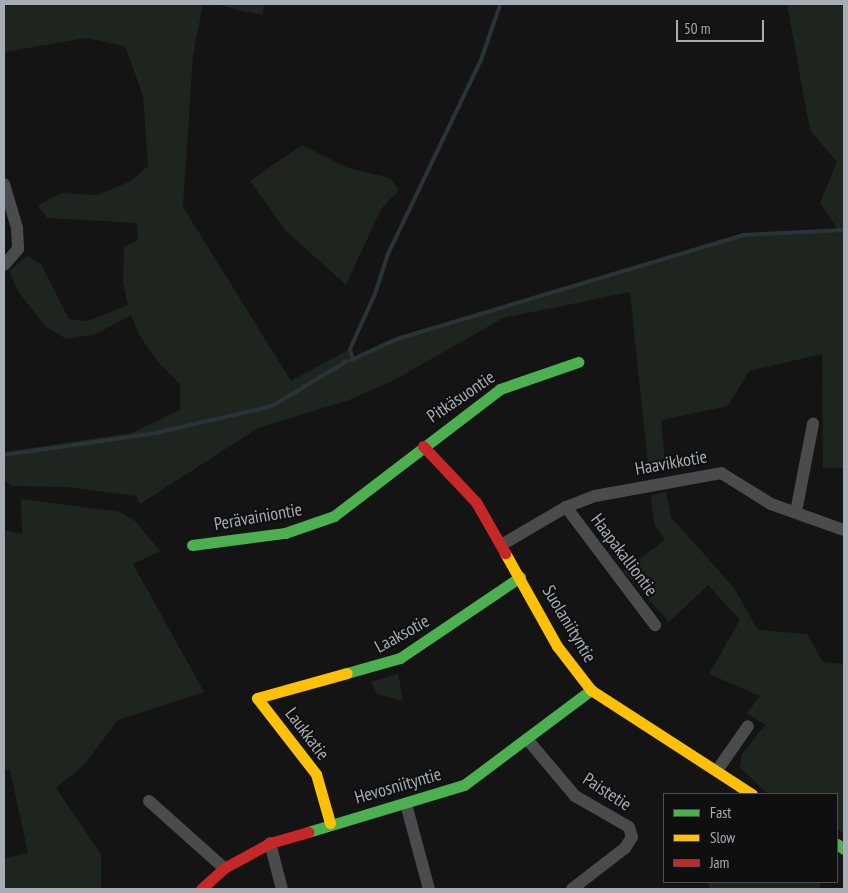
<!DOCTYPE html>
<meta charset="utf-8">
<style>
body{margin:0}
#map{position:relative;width:848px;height:893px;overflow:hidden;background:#141415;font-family:"PT Sans Narrow",sans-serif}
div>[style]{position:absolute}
.green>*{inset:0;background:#1e251f;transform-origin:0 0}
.stream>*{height:4px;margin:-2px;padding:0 2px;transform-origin:2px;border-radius:2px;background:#2a3438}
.street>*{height:12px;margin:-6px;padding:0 6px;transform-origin:6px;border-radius:6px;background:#494b4d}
.fast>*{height:11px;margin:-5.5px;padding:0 5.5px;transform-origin:5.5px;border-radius:5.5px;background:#4caf50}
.slow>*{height:11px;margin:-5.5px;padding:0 5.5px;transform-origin:5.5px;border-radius:5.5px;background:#ffc107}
.jam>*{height:11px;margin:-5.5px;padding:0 5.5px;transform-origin:5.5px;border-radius:5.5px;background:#c62828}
span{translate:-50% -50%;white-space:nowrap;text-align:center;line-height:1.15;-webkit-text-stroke:4px #0f0f10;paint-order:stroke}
.street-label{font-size:18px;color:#a6adb5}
.frame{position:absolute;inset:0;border:5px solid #a6adb5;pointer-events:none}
.legend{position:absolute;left:663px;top:793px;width:175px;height:90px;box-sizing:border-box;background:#0f0f10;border:1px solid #4b4e52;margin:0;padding:6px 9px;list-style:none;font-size:15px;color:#a6adb5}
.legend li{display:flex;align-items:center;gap:10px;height:25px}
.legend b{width:25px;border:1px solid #4b4e52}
.scale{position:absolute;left:676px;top:20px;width:88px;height:22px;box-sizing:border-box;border:2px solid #a6adb5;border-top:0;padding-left:6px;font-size:15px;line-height:18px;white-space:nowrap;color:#a6adb5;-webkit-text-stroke:4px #0f0f10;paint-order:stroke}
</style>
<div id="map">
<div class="green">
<i style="clip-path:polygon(4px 4px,203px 4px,193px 55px,183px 207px,291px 381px,350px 349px,353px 359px,397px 339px,743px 235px,838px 230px,820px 203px,837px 162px,810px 130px,787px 4px,844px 4px,844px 468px,823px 468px,822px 354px,749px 371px,728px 406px,661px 420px,666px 471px,649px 474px,630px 292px,503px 318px,396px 379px,349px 400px,258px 428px,140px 504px,136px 496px,66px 487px,12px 486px,4px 481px,4px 452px,132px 433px,180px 410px,180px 384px,158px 362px,138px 333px,131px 315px,96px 334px,66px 339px,44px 325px,18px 291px,9px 271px,27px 256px,41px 264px,69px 319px,88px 321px,128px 305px,123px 283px,124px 247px,138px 240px,137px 223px,47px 218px,38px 205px,61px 193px,97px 195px,131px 181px,148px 166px,143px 96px,125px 46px,86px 38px,4px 52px)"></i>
<i style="clip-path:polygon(216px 4px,264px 4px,263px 15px,243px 11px)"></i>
<i style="clip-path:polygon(302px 145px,348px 168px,390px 178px,399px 190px,381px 209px,346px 285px,286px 231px,250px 181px)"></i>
<i style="clip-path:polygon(666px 492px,671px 517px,734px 588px,758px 630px,807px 634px,823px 662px,844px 664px,844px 833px,837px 829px,837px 794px,768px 794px,740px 768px,742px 754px,765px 725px,747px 713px,760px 696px,709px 674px,740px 620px,708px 585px,669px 622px,623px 571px,665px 540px,654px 524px,651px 495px)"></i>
<i style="clip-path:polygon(21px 499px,120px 512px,135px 521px,160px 551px,133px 564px,204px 692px,118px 720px,84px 765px,56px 788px,101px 854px,101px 889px,4px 889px,4px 858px,28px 853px,10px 770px,4px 771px,4px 530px,22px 534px)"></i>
<i style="clip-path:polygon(398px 674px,403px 701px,377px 694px,371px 682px)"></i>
<i style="left:709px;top:882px;width:111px;height:11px"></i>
</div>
<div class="stream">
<i style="left:353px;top:359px;width:10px;rotate:-107deg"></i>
<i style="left:350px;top:349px;width:60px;rotate:-65.6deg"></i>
<i style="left:375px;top:294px;width:40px;rotate:-72deg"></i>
<i style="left:387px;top:256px;width:217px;rotate:-64.4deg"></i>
<i style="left:481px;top:60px;width:58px;rotate:-70.9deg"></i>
<i style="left:351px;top:360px;width:51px;rotate:-24.5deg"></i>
<i style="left:397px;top:339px;width:361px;rotate:-16.7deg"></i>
<i style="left:743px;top:235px;width:101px;rotate:-2.8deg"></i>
<i style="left:4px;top:455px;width:154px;rotate:-8.2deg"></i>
<i style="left:156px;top:433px;width:119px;rotate:-13.1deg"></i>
<i style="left:272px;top:406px;width:87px;rotate:-31deg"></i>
</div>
<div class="street">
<i style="left:4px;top:184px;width:46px;rotate:73.5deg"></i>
<i style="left:17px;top:228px;width:21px;rotate:87deg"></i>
<i style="left:18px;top:249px;width:21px;rotate:131deg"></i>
<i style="left:566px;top:507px;width:148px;rotate:53deg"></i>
<i style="left:796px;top:512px;width:90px;rotate:-79.1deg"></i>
<i style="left:503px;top:544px;width:73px;rotate:-30.4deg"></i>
<i style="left:566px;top:507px;width:31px;rotate:-21deg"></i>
<i style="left:595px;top:496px;width:128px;rotate:-10.3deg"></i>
<i style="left:721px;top:473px;width:59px;rotate:31.8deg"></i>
<i style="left:771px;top:504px;width:77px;rotate:19.6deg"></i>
<i style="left:527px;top:739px;width:75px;rotate:49.9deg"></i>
<i style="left:575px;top:796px;width:62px;rotate:29.9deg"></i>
<i style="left:629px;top:827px;width:10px;rotate:73deg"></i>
<i style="left:632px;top:837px;width:13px;rotate:122deg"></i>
<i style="left:625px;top:848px;width:67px;rotate:142.3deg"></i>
<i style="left:718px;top:769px;width:52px;rotate:-55.1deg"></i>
<i style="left:149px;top:801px;width:101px;rotate:41.8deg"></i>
<i style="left:406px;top:804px;width:88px;rotate:74.9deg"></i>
<i style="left:270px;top:843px;width:48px;rotate:75.4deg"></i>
</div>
<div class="fast">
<i style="left:192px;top:545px;width:94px;rotate:-7.4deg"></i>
<i style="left:285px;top:533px;width:52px;rotate:-19.1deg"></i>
<i style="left:334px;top:516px;width:209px;rotate:-37.4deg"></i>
<i style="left:500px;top:389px;width:83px;rotate:-19.1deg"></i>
<i style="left:347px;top:673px;width:55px;rotate:-15.8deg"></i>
<i style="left:400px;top:658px;width:145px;rotate:-34deg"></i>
<i style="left:308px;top:832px;width:163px;rotate:-16.8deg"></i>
<i style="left:464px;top:785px;width:159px;rotate:-36.8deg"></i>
<i style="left:837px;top:844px;width:9px;rotate:36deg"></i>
</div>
<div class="slow">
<i style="left:505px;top:553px;width:107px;rotate:60.8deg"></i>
<i style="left:557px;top:646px;width:56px;rotate:52.3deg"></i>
<i style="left:591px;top:690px;width:192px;rotate:32.9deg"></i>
<i style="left:330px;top:823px;width:51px;rotate:-105.9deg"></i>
<i style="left:316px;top:774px;width:96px;rotate:-127.8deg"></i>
<i style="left:257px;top:698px;width:93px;rotate:-15.5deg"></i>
</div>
<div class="jam">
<i style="left:423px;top:446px;width:77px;rotate:46.6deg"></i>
<i style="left:476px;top:502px;width:59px;rotate:60.4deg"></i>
<i style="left:201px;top:889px;width:31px;rotate:-42deg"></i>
<i style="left:224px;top:868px;width:52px;rotate:-28.5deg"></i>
<i style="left:270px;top:843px;width:40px;rotate:-16deg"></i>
</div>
<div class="street-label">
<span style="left:461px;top:397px;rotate:-34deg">Pitkäsuontie</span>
<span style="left:671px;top:463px;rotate:-10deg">Haavikkotie</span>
<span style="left:258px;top:517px;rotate:-10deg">Perävainiontie</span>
<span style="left:624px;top:555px;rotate:53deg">Haapakalliontie</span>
<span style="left:569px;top:624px;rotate:59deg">Suolaniityntie</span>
<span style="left:402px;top:634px;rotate:-29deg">Laaksotie</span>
<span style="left:307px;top:734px;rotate:53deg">Laukkatie</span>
<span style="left:398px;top:786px;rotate:-16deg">Hevosniityntie</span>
<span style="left:607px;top:792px;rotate:33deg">Paistetie</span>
</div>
<div class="frame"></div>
<ul class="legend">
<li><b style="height:6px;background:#4caf50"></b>Fast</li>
<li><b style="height:6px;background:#ffc107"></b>Slow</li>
<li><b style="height:6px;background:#c62828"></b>Jam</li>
</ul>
<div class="scale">50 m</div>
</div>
